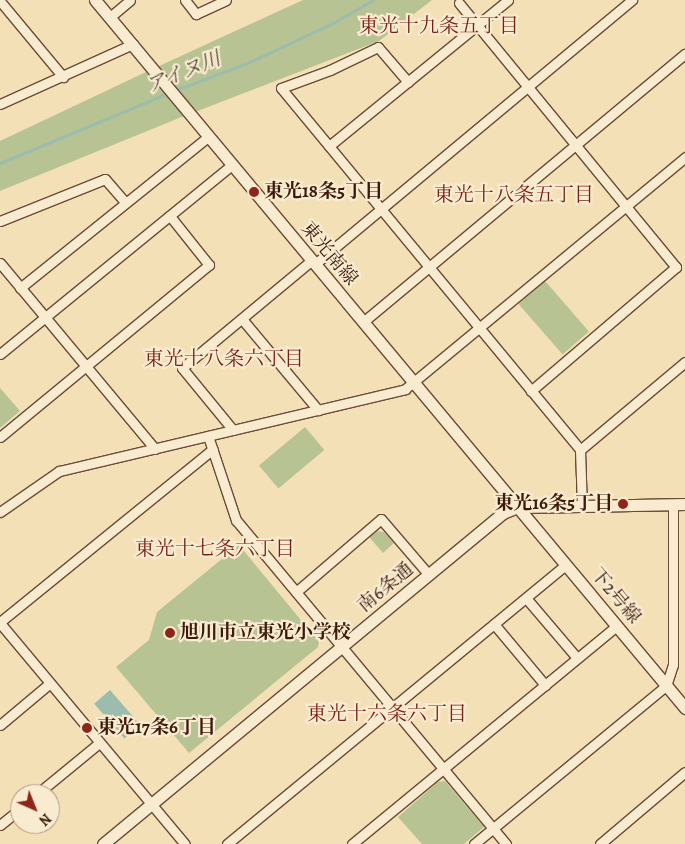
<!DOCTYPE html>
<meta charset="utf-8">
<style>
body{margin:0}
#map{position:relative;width:685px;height:844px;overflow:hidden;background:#f4e0b7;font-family:Alegreya,"Noto Serif JP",serif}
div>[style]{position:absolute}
.green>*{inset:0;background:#b7c392;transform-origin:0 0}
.water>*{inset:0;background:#9cbdad;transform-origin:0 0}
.stream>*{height:3px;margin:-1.5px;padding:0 1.5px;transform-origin:1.5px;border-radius:1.5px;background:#9cbdad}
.roads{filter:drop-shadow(1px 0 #6a4c37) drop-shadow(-1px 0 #6a4c37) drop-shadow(0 1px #6a4c37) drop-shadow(0 -1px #6a4c37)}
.minor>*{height:9px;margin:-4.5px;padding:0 4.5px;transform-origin:4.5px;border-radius:4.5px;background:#f8ebd0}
.tertiary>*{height:11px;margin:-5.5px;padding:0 5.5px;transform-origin:5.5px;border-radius:5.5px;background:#f8ebd0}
.dots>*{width:14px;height:14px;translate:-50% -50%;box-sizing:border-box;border:2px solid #f8ebd0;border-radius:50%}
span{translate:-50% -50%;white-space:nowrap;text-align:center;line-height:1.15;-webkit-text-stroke:4.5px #f8ebd0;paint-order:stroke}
.poi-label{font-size:19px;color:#3c1b0c;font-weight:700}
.left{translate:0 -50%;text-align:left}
.right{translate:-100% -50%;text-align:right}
.street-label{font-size:19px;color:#3c1b0c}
.neighbourhood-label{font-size:20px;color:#7a1f14}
.water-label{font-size:20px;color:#594c3c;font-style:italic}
.north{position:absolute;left:10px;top:784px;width:50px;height:50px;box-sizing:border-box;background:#f8ebd0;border:1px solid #ad9882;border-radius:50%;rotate:136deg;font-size:14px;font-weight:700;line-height:20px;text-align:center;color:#3c1b0c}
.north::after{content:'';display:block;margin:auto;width:18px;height:22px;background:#8f2418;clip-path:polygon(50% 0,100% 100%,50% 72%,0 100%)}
</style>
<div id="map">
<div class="green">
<i style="clip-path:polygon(303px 0,432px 0,379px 41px,195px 112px,157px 67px)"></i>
<i style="clip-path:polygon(146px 72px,184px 116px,0 191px,0 141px)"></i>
<i style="left:545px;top:281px;width:67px;height:35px;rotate:49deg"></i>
<i style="clip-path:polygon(0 388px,20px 411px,0 428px)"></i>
<i style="left:305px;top:427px;width:30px;height:60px;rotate:50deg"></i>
<i style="clip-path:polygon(377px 531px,384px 532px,394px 543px,383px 553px,369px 537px)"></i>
<i style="clip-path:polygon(239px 545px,319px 642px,318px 647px,189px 753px,116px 667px,149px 640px,157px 612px)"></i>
<i style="clip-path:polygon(445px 781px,484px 827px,464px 844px,422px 844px,398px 817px,438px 782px)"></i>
</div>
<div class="water">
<i style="left:110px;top:690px;width:46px;height:21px;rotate:49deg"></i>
</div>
<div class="stream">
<i style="left:173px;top:91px;width:77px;rotate:-20.6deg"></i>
<i style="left:245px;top:64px;width:97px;rotate:-25deg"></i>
<i style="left:333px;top:23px;width:46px;rotate:-29.9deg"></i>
<i style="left:0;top:163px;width:182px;rotate:-22.6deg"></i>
</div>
<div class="roads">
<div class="minor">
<i style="left:185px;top:0;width:18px;rotate:52deg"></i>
<i style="left:196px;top:14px;width:33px;rotate:-25deg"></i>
<i style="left:0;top:1px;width:99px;rotate:50.3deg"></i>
<i style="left:459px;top:3px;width:342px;rotate:50.6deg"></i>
<i style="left:676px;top:267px;width:191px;rotate:139.5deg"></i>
<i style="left:110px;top:17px;width:26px;rotate:-40deg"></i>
<i style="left:408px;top:82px;width:46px;rotate:-130.6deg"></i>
<i style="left:378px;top:47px;width:53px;rotate:154.4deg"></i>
<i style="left:330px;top:70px;width:52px;rotate:159.8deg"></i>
<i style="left:281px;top:88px;width:470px;rotate:50.4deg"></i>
<i style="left:580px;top:450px;width:56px;rotate:88deg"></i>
<i style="left:0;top:104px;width:146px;rotate:-24.3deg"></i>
<i style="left:329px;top:146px;width:231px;rotate:-39.2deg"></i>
<i style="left:0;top:221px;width:113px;rotate:-21.8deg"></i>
<i style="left:105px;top:179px;width:30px;rotate:49deg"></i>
<i style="left:0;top:263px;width:242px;rotate:50.2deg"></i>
<i style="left:315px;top:264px;width:413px;rotate:-39.8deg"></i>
<i style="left:20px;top:288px;width:241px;rotate:-38.8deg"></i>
<i style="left:242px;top:319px;width:119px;rotate:50.1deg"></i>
<i style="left:363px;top:322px;width:419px;rotate:-39.8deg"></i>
<i style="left:0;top:354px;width:299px;rotate:-39.2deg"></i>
<i style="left:233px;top:430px;width:80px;rotate:-129.4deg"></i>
<i style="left:182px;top:368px;width:169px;rotate:-39.7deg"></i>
<i style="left:208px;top:436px;width:89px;rotate:71.6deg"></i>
<i style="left:236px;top:520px;width:422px;rotate:50.2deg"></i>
<i style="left:0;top:437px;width:271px;rotate:-39.5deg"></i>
<i style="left:209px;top:265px;width:63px;rotate:-128.5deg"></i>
<i style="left:580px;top:450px;width:137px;rotate:-40deg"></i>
<i style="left:0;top:512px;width:72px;rotate:-34.8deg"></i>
<i style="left:59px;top:471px;width:356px;rotate:-13.3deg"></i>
<i style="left:405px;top:389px;width:364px;rotate:-39.6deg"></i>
<i style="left:296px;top:592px;width:112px;rotate:-40.7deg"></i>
<i style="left:381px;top:519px;width:74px;rotate:49.4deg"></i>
<i style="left:526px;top:598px;width:79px;rotate:49.6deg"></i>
<i style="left:0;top:622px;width:274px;rotate:-39.1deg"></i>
<i style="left:0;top:623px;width:288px;rotate:50.1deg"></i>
<i style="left:494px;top:624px;width:80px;rotate:50.1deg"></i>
<i style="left:0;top:725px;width:65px;rotate:-40deg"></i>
<i style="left:37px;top:794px;width:80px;rotate:-39.4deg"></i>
<i style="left:0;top:825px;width:26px;rotate:-39deg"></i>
<i style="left:227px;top:844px;width:439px;rotate:-39.5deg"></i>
<i style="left:352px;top:844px;width:342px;rotate:-39.5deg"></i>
<i style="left:474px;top:844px;width:249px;rotate:-39.5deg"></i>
<i style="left:666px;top:686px;width:22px;rotate:-72deg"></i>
<i style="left:673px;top:665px;width:161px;rotate:-90deg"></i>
<i style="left:600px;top:844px;width:111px;rotate:-40.3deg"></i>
</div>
<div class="tertiary">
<i style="left:95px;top:0;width:922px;rotate:50.19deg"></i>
<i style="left:103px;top:844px;width:519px;rotate:-39.61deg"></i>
<i style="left:503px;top:513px;width:16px;rotate:-22deg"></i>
<i style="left:518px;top:507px;width:167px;rotate:-1deg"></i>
</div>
</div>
<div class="dots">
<i style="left:254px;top:192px;background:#8f2418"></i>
<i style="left:623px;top:504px;background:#8f2418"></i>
<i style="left:170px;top:633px;background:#8f2418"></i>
<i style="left:87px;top:728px;background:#8f2418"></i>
</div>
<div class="poi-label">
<span class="left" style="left:264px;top:192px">東光18条5丁目</span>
<span class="right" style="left:613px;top:504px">東光16条5丁目</span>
<span class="left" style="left:180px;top:633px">旭川市立東光小学校</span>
<span class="left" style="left:97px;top:728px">東光17条6丁目</span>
</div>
<div class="street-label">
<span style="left:329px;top:254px;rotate:50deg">東光南線</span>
<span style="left:386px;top:588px;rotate:-40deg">南6条通</span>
<span style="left:615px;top:596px;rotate:50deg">下2号線</span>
</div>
<div class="neighbourhood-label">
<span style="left:439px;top:25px">東光十九条五丁目</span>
<span style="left:514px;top:194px">東光十八条五丁目</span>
<span style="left:224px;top:358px">東光十八条六丁目</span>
<span style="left:215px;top:548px">東光十七条六丁目</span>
<span style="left:387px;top:713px">東光十六条六丁目</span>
</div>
<div class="water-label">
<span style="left:183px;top:72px;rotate:-22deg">アイヌ川</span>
</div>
<div class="north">N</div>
</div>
